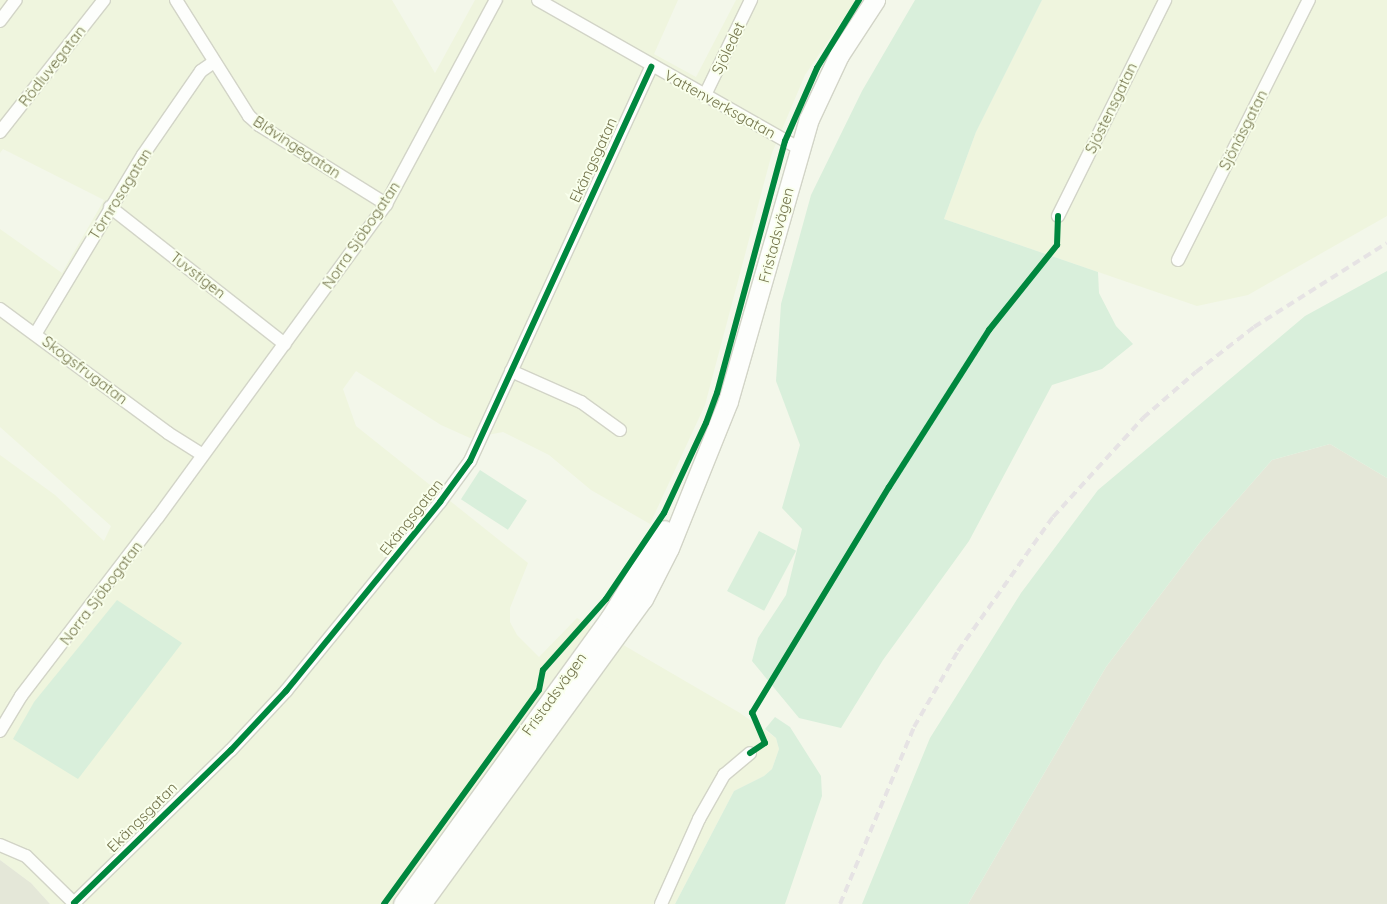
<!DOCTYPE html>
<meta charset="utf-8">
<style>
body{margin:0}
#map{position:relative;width:1387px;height:904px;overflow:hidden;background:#f3f7ea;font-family:Quicksand,sans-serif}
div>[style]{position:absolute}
.residential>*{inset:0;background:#eff5de}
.industrial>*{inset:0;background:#e4e7d8}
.green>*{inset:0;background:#d9efdb;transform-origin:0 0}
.roads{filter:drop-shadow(1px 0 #d2d4c7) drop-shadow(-1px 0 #d2d4c7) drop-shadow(0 1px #d2d4c7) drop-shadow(0 -1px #d2d4c7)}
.street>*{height:12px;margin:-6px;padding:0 6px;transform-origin:6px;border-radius:6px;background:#fdfefc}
.secondary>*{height:19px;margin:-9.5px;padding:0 9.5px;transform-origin:9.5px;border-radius:9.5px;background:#fdfefc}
.rail>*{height:4px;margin-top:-2px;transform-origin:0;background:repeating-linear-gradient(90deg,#e6e3e4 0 8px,transparent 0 13px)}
.cycleway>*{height:6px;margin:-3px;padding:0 3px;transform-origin:3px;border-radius:3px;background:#00873e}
span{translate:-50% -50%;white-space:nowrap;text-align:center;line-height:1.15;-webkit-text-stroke:4px #f9ffec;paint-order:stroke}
.street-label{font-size:15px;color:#73744b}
</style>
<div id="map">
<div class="residential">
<i style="clip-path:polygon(0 0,392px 0,435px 73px,475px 0,678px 0,654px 54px,696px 77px,736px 0,856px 0,805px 75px,772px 153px,705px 405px,650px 524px,591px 490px,549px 455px,503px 432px,470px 438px,441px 425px,356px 371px,343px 389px,356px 426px,528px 563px,510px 608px,510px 622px,517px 635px,539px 657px,577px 618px,740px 713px,776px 738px,779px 749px,772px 769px,764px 776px,734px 791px,675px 904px,50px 904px,31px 883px,0 860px,0 455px,55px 495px,104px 541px,111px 526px,0 427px,0 229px,62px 273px,104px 200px,3px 149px,0 153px)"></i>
<i style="clip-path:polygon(1042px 0,1387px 0,1387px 216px,1248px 295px,1197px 306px,944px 219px,976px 132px)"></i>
</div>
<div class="industrial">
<i style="clip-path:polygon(1330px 444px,1387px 478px,1387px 904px,968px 904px,1106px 667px,1201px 541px,1272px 460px)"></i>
<i style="clip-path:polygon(0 860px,31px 883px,50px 904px,0 904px)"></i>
</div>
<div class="green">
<i style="clip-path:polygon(915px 0,1042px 0,976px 132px,944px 219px,1098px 272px,1099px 293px,1116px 326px,1133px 344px,1102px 369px,1052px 385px,969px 541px,883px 660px,841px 728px,799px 718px,752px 661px,758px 638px,786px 595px,802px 529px,782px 508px,800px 445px,776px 381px,781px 304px,811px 195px,862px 91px)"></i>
<i style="clip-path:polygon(1387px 271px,1387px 478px,1330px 444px,1272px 460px,1201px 541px,1106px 667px,968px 904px,862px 904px,930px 738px,1021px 593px,1098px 490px,1305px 316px)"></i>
<i style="left:480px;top:470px;width:56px;height:35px;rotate:33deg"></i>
<i style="left:759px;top:531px;width:42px;height:68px;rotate:28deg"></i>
<i style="clip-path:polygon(117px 600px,182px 643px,78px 779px,13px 739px,34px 702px)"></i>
<i style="clip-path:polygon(775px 717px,790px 727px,821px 776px,822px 796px,785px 904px,675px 904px,734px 791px,764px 776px,772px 769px,779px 749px,776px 738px,765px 729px)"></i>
</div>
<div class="roads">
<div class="street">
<i style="left:176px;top:0;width:137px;rotate:57.8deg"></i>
<i style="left:249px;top:116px;width:13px;rotate:42deg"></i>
<i style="left:259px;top:125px;width:150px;rotate:31.9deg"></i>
<i style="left:538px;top:0;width:300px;rotate:29.6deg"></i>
<i style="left:0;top:21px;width:26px;rotate:-53deg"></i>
<i style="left:705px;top:95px;width:106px;rotate:-64.2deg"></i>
<i style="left:0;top:132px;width:168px;rotate:-51.8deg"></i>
<i style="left:110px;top:207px;width:222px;rotate:38.1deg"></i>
<i style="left:1058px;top:216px;width:241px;rotate:-63.6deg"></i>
<i style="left:1178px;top:260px;width:291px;rotate:-63.3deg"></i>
<i style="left:0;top:309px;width:209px;rotate:36.4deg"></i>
<i style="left:168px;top:433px;width:41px;rotate:32.2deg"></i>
<i style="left:36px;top:333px;width:208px;rotate:-59deg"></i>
<i style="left:143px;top:155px;width:102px;rotate:-55.4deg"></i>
<i style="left:201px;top:71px;width:16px;rotate:-35deg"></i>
<i style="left:511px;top:371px;width:77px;rotate:23.9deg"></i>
<i style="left:581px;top:402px;width:48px;rotate:35.7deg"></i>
<i style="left:0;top:731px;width:41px;rotate:-59deg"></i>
<i style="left:21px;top:696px;width:225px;rotate:-52.6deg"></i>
<i style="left:158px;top:517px;width:387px;rotate:-53.9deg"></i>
<i style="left:386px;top:204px;width:232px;rotate:-61.7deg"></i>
<i style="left:0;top:845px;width:28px;rotate:23deg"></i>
<i style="left:26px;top:856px;width:69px;rotate:44.4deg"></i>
<i style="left:74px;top:903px;width:219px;rotate:-44.3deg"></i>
<i style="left:231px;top:750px;width:81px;rotate:-47deg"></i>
<i style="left:286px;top:691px;width:244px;rotate:-50.8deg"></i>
<i style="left:440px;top:502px;width:51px;rotate:-53.8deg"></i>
<i style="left:470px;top:461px;width:434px;rotate:-65.3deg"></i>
<i style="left:661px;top:904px;width:93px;rotate:-65.9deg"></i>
<i style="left:699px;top:819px;width:51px;rotate:-60.4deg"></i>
<i style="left:724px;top:775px;width:34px;rotate:-40deg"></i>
</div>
<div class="secondary">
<i style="left:403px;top:904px;width:353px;rotate:-54.1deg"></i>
<i style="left:610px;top:618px;width:103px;rotate:-58.5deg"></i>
<i style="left:421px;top:904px;width:377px;rotate:-54deg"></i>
<i style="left:643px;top:599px;width:57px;rotate:-63deg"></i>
<i style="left:669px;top:548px;width:158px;rotate:-68.1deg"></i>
<i style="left:728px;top:401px;width:293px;rotate:-74deg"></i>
<i style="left:809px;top:119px;width:71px;rotate:-64.9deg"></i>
<i style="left:839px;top:55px;width:66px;rotate:-56.8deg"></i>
</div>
</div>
<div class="rail">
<i style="left:840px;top:904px;width:192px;rotate:-67.3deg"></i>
<i style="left:914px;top:727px;width:88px;rotate:-59.9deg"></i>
<i style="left:958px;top:651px;width:164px;rotate:-54.7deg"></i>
<i style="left:1053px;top:517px;width:134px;rotate:-47.7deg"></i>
<i style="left:1143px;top:418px;width:70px;rotate:-41deg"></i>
<i style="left:1196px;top:372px;width:73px;rotate:-37.8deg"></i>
<i style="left:1254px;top:327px;width:157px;rotate:-32.3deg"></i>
</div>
<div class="cycleway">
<i style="left:750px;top:753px;width:18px;rotate:-34deg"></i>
<i style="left:765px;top:743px;width:33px;rotate:-113deg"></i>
<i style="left:752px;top:713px;width:264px;rotate:-58.8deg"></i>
<i style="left:889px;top:487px;width:186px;rotate:-57.5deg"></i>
<i style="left:989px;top:330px;width:109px;rotate:-51.3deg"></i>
<i style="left:1057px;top:245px;width:29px;rotate:-88deg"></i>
<i style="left:74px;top:903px;width:219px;rotate:-44.3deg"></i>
<i style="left:231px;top:750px;width:81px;rotate:-47deg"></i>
<i style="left:286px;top:691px;width:244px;rotate:-50.8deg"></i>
<i style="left:440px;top:502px;width:51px;rotate:-53.8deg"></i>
<i style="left:470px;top:461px;width:434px;rotate:-65.3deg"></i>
<i style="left:384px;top:904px;width:264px;rotate:-54.1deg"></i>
<i style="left:539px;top:690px;width:20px;rotate:-79deg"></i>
<i style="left:543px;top:670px;width:95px;rotate:-48.4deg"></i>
<i style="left:606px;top:599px;width:104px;rotate:-56deg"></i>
<i style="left:664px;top:513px;width:99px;rotate:-65deg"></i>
<i style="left:706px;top:423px;width:32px;rotate:-70deg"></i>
<i style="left:717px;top:393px;width:261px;rotate:-74.9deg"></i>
<i style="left:785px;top:141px;width:80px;rotate:-66.3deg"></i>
<i style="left:817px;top:68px;width:80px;rotate:-58.3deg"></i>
</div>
<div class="street-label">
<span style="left:728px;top:48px;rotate:-64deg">Sjöledet</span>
<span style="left:52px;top:66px;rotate:-52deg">Rödluvegatan</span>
<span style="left:720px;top:104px;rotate:29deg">Vattenverksgatan</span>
<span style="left:1111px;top:108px;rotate:-64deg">Sjöstensgatan</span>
<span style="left:1243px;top:130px;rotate:-63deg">Sjönäsgatan</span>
<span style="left:297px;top:147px;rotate:33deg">Blåvingegatan</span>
<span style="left:593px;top:160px;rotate:-65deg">Ekängsgatan</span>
<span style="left:120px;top:194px;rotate:-58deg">Törnrosagatan</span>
<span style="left:361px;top:235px;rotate:-56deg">Norra Sjöbogatan</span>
<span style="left:776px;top:235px;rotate:-75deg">Fristadsvägen</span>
<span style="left:198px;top:275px;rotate:38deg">Tuvstigen</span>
<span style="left:85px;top:370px;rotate:37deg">Skogsfrugatan</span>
<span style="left:411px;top:517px;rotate:-52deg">Ekängsgatan</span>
<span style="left:101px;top:593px;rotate:-53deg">Norra Sjöbogatan</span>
<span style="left:554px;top:694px;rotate:-54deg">Fristadsvägen</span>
<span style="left:142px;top:817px;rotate:-45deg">Ekängsgatan</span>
</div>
</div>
